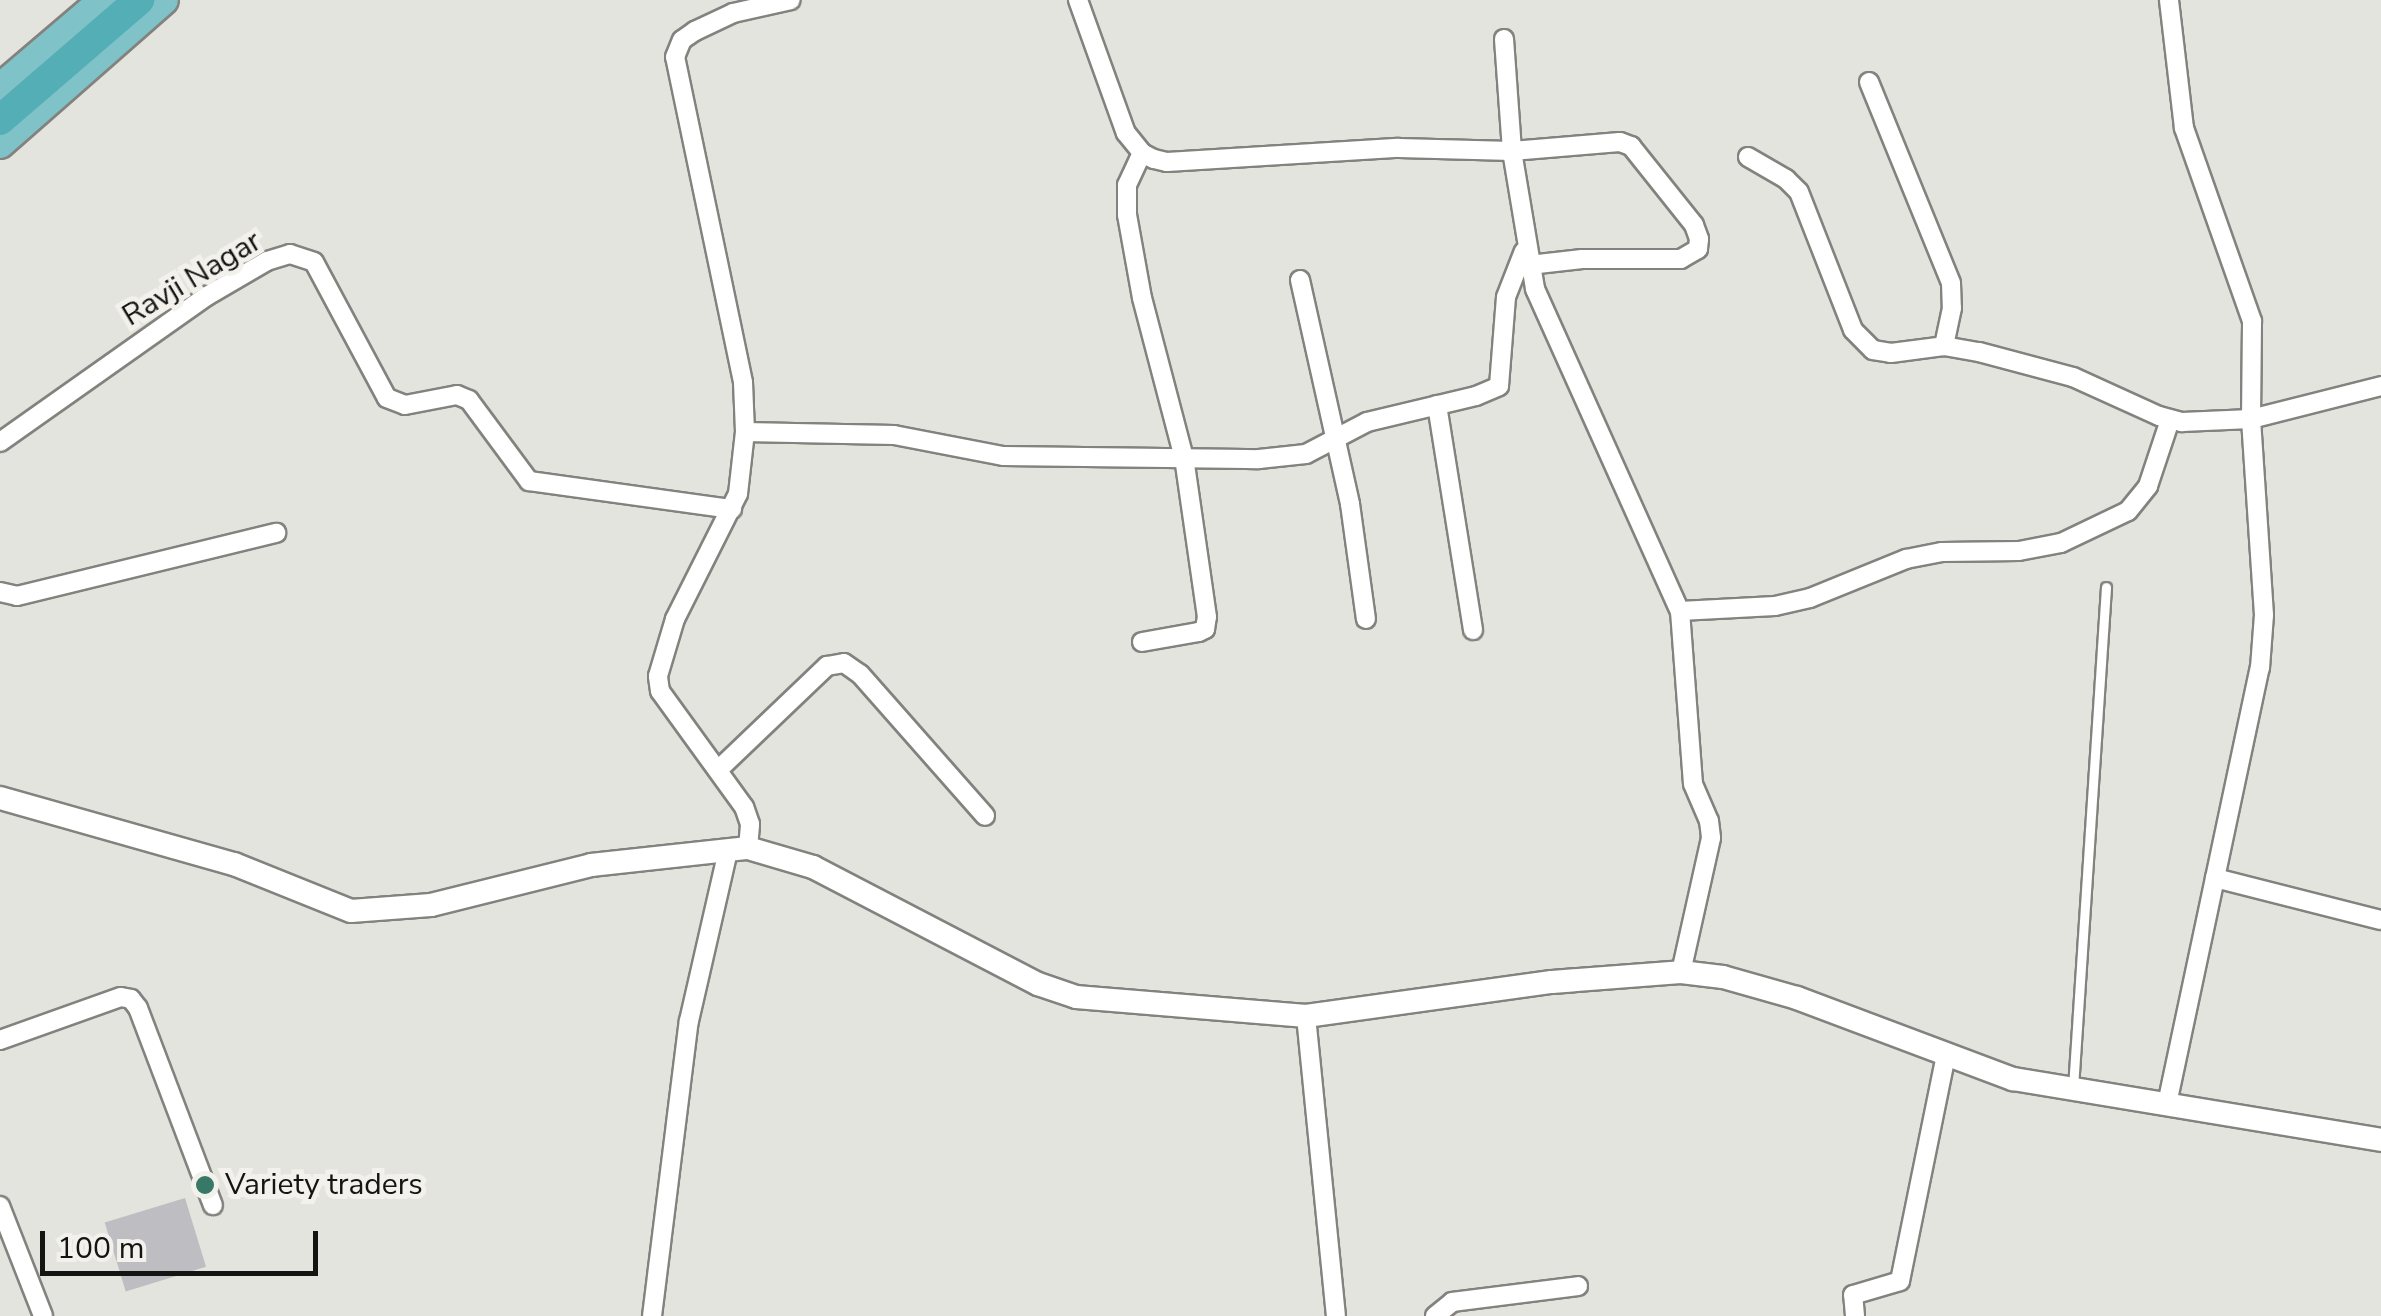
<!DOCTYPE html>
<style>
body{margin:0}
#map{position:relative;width:2381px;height:1316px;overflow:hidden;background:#e4e4df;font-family:"Nunito Sans",sans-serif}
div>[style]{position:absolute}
.building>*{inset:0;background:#bebec2;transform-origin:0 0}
.roads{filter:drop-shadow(2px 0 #83827e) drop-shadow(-2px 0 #83827e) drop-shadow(0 2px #83827e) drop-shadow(0 -2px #83827e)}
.service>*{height:9px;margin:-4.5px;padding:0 4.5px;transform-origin:4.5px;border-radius:4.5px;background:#fff}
.minor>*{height:18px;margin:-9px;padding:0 9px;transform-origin:9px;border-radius:9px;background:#fff}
.tertiary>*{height:22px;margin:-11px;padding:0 11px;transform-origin:11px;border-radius:11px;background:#fff}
.primary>*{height:28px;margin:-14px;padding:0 14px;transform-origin:14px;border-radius:14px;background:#7fc2c8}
.trunk>*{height:30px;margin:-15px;padding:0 15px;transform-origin:15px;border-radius:15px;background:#54aeb6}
.dots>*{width:28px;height:28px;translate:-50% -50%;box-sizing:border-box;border:5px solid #f2f1ec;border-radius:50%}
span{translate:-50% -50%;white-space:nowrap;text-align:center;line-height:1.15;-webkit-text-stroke:10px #f2f1ec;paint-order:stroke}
.street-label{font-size:30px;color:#141412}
.poi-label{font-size:30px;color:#141412}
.left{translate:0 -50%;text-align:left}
.scale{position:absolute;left:40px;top:1231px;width:278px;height:45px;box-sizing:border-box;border:5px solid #141412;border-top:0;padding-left:12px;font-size:30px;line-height:35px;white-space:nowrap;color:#141412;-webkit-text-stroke:8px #f2f1ec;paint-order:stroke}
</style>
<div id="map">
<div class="building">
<i style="left:185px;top:1198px;width:72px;height:84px;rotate:73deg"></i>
</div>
<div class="roads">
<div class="service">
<i style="left:2073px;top:1088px;width:502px;rotate:-86.23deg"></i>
</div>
<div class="minor">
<i style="left:1078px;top:0;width:141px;rotate:70.2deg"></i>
<i style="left:1126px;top:133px;width:26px;rotate:51deg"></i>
<i style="left:1142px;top:153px;width:13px;rotate:27deg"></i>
<i style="left:1154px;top:159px;width:13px;rotate:13deg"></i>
<i style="left:1167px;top:162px;width:232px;rotate:-3.5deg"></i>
<i style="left:1399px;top:148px;width:113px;rotate:1.5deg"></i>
<i style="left:1512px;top:151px;width:140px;rotate:80.5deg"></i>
<i style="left:1535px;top:289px;width:353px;rotate:65.8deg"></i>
<i style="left:1680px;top:611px;width:173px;rotate:85.7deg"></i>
<i style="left:1693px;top:784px;width:40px;rotate:66.6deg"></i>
<i style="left:1709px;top:821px;width:17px;rotate:83deg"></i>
<i style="left:1711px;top:838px;width:137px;rotate:102.6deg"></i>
<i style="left:1504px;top:39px;width:112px;rotate:85.9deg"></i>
<i style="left:1512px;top:151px;width:108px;rotate:-4.8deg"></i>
<i style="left:1620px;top:142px;width:12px;rotate:20deg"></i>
<i style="left:1631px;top:146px;width:101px;rotate:51.4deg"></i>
<i style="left:1694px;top:225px;width:15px;rotate:70deg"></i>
<i style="left:1699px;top:239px;width:10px;rotate:96deg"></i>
<i style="left:1698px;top:249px;width:20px;rotate:150deg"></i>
<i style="left:1681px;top:259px;width:99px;rotate:180deg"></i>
<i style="left:1582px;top:259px;width:53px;rotate:173.5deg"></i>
<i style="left:1869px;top:82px;width:217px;rotate:67.8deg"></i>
<i style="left:1951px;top:283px;width:25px;rotate:88deg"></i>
<i style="left:1952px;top:308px;width:39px;rotate:102deg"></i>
<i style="left:1748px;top:157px;width:44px;rotate:30.1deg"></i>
<i style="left:1786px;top:179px;width:18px;rotate:45deg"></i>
<i style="left:1799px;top:192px;width:148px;rotate:68.6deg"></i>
<i style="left:1853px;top:330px;width:28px;rotate:45deg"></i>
<i style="left:1873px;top:350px;width:18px;rotate:9deg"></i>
<i style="left:1891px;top:353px;width:53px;rotate:-7.5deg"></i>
<i style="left:1944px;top:346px;width:36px;rotate:10deg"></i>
<i style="left:1979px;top:352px;width:97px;rotate:14.9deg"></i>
<i style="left:2073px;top:377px;width:94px;rotate:24.4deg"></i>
<i style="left:2159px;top:416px;width:24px;rotate:15deg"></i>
<i style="left:2182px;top:422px;width:69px;rotate:-2.5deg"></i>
<i style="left:2251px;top:419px;width:134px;rotate:-14.2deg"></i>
<i style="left:1300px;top:280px;width:230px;rotate:77.4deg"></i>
<i style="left:1350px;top:504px;width:116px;rotate:82.1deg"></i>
<i style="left:1437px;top:405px;width:228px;rotate:80.9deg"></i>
<i style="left:745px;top:432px;width:149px;rotate:1.2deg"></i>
<i style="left:894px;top:435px;width:111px;rotate:10.9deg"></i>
<i style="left:1003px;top:456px;width:256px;rotate:0.7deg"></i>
<i style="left:1259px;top:459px;width:47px;rotate:-6.1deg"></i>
<i style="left:1306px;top:454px;width:69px;rotate:-27.7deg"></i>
<i style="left:1367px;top:422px;width:112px;rotate:-13.4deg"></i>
<i style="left:1476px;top:396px;width:25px;rotate:-23deg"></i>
<i style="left:1499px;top:386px;width:89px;rotate:-85.5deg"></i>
<i style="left:1506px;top:297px;width:49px;rotate:-68.6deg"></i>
<i style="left:0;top:442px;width:253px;rotate:-35.2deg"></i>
<i style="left:207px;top:296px;width:69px;rotate:-30.3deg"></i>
<i style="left:267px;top:261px;width:24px;rotate:-17deg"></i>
<i style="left:290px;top:254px;width:25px;rotate:18deg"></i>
<i style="left:314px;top:262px;width:154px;rotate:61.8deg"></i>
<i style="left:387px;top:398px;width:19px;rotate:21deg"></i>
<i style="left:405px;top:405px;width:53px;rotate:-10.9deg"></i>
<i style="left:457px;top:395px;width:13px;rotate:23deg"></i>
<i style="left:469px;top:400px;width:101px;rotate:53.5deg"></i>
<i style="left:529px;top:481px;width:205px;rotate:7.9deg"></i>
<i style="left:0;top:592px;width:17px;rotate:13deg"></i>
<i style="left:17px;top:596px;width:267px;rotate:-13.7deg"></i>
<i style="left:1680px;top:611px;width:95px;rotate:-3deg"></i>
<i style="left:1775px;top:606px;width:36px;rotate:-13deg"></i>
<i style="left:1810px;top:598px;width:104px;rotate:-22.1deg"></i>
<i style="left:1906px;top:559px;width:37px;rotate:-11deg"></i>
<i style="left:1942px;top:552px;width:77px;rotate:-0.7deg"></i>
<i style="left:2019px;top:551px;width:43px;rotate:-10.8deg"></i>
<i style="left:2061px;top:543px;width:74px;rotate:-25.5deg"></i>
<i style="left:2128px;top:511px;width:32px;rotate:-51deg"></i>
<i style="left:2148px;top:486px;width:70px;rotate:-71.6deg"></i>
<i style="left:1142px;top:642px;width:58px;rotate:-10deg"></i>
<i style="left:1199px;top:632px;width:7px;rotate:-27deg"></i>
<i style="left:1205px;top:629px;width:12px;rotate:-81deg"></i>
<i style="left:1207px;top:617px;width:161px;rotate:-98.2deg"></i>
<i style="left:1184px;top:458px;width:165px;rotate:-104.7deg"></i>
<i style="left:1142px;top:298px;width:84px;rotate:-100.2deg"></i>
<i style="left:1127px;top:215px;width:30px;rotate:-90deg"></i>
<i style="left:1127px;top:185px;width:35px;rotate:-65deg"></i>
<i style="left:718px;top:770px;width:151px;rotate:-43.7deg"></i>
<i style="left:827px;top:666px;width:17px;rotate:-10deg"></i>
<i style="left:844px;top:663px;width:19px;rotate:35deg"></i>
<i style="left:860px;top:674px;width:189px;rotate:48.6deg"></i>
<i style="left:748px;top:848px;width:24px;rotate:-85deg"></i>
<i style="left:750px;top:824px;width:18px;rotate:-109deg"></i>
<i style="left:744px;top:807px;width:143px;rotate:-125.9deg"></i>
<i style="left:660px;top:691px;width:15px;rotate:-98deg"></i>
<i style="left:658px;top:676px;width:59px;rotate:-73.4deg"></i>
<i style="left:675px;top:619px;width:140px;rotate:-63.3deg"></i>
<i style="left:738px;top:494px;width:62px;rotate:-83.6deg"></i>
<i style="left:745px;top:432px;width:50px;rotate:-92.3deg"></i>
<i style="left:743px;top:382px;width:332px;rotate:-101.8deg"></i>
<i style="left:675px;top:57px;width:18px;rotate:-68deg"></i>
<i style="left:682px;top:40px;width:16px;rotate:-35deg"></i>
<i style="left:695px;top:31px;width:42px;rotate:-25.3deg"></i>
<i style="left:733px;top:13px;width:59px;rotate:-12.6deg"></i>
<i style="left:2215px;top:878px;width:171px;rotate:14.2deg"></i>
<i style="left:1306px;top:1016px;width:301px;rotate:84.3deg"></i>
<i style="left:0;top:1040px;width:128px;rotate:-19.6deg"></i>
<i style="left:121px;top:997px;width:10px;rotate:11deg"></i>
<i style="left:131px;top:999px;width:11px;rotate:52deg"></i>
<i style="left:138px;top:1008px;width:211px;rotate:69.2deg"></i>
<i style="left:2167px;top:1104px;width:446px;rotate:-78deg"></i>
<i style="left:2260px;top:668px;width:53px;rotate:-85.7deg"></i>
<i style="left:2264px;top:615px;width:196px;rotate:-93.8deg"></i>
<i style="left:2251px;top:419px;width:98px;rotate:-89.4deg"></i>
<i style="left:2252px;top:321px;width:205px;rotate:-109.4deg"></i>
<i style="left:2184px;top:128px;width:129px;rotate:-96.7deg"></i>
<i style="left:0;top:1206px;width:118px;rotate:68.6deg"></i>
<i style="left:652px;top:1316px;width:297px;rotate:-82.9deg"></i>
<i style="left:689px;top:1021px;width:174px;rotate:-77.1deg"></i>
<i style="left:1435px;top:1316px;width:22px;rotate:-39deg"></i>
<i style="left:1452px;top:1302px;width:127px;rotate:-7.2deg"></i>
<i style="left:1855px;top:1316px;width:21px;rotate:-95deg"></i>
<i style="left:1853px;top:1295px;width:49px;rotate:-16.6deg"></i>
<i style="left:1900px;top:1281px;width:232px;rotate:-78.5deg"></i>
</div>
<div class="tertiary">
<i style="left:0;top:798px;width:243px;rotate:15.8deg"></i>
<i style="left:234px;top:864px;width:126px;rotate:21.9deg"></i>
<i style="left:351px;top:911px;width:80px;rotate:-4.3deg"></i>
<i style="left:431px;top:905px;width:165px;rotate:-14deg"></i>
<i style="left:591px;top:865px;width:158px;rotate:-6.2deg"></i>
<i style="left:748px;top:848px;width:68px;rotate:16.3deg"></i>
<i style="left:813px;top:867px;width:254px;rotate:27.5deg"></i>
<i style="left:1038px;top:984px;width:40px;rotate:18.9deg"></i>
<i style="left:1076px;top:997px;width:231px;rotate:4.7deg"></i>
<i style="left:1306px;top:1016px;width:248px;rotate:-7.9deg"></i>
<i style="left:1552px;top:982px;width:129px;rotate:-4.4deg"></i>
<i style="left:1681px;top:972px;width:42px;rotate:6.8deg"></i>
<i style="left:1723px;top:977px;width:77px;rotate:15.8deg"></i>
<i style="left:1797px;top:998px;width:231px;rotate:20.6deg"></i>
<i style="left:2013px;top:1079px;width:373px;rotate:9.4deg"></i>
</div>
<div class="primary">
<i style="left:0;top:88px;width:135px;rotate:-40.5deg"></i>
<i style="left:0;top:144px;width:218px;rotate:-41.3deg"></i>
</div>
<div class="trunk">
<i style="left:0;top:120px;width:184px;rotate:-40.8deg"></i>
</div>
</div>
<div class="dots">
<i style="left:205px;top:1185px;background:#377867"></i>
</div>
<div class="street-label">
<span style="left:192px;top:279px;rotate:-31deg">Ravji Nagar</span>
</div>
<div class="poi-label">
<span class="left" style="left:225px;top:1185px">Variety traders</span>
</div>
<div class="scale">100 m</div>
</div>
